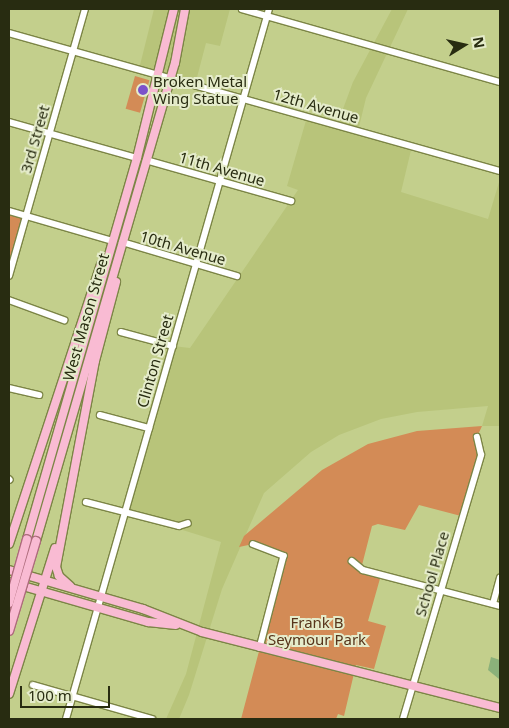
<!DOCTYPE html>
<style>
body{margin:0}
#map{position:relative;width:509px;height:728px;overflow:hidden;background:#c3cf8c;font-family:"Noto Sans",sans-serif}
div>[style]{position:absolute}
.built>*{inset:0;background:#b8c47a}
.green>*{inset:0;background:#d38b56;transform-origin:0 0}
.building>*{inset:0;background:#8bb17a}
.roads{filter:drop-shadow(1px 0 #7c8546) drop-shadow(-1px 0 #7c8546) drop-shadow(0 1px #7c8546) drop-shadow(0 -1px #7c8546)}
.minor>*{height:5.5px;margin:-2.75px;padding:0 2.75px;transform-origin:2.75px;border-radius:2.75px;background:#fff}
.major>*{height:8px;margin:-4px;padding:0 4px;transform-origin:4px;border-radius:4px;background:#f9bbd3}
.bridges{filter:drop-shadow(1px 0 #ad6c7c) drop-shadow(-1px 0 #ad6c7c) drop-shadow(0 1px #ad6c7c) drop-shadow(0 -1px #ad6c7c)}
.major-bridge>*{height:8px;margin:-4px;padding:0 4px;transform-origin:4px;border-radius:4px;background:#f9bbd3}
.dots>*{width:14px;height:14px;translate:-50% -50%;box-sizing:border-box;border:2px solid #e5eccb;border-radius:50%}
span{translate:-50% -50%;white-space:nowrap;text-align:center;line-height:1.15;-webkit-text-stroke:4px #e5eccb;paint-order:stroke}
.poi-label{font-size:15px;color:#282c11}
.left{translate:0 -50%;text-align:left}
.street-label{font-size:15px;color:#282c11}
.park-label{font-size:15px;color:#57341a}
.frame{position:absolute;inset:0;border:10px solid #282c11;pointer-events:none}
.north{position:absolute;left:439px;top:20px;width:50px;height:50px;-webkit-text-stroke:4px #e5eccb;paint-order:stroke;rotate:80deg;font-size:14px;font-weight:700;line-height:20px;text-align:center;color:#282c11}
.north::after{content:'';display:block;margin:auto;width:18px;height:22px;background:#282c11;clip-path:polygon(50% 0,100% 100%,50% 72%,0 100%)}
.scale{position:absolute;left:20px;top:686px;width:90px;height:22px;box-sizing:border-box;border:2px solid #282c11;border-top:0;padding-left:6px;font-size:15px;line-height:18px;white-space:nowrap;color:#282c11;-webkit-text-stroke:4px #e5eccb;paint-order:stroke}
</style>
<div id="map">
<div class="built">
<i style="clip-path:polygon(154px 9px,230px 9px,220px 46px,206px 43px,195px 85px,139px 69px)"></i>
<i style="clip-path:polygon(392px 9px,408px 9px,366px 98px,358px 131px,412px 146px,401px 192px,488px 219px,500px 179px,500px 426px,482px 426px,488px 406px,417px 412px,381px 419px,339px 435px,311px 452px,264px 493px,222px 589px,189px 695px,179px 719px,166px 719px,186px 674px,221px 542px,125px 512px,173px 346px,190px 348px,298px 190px,287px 186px,307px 117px,337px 125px,353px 82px)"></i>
</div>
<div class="green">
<i style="left:135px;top:76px;width:15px;height:34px;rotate:16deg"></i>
<i style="clip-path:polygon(9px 211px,26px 216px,9px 276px)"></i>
<i style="clip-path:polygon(482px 426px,477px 437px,481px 450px,461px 516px,419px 505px,405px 530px,378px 524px,372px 526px,361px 569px,381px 575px,368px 621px,386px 626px,374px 669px,356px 665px,344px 716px,338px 714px,336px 719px,241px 719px,284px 557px,253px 544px,239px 547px,244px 536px,322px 470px,368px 444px,417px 431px)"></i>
</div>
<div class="building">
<i style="clip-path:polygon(491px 657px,500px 660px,499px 679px,488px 670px)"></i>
</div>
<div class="roads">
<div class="minor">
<i style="left:242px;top:9px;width:268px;rotate:15.8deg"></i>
<i style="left:9px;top:33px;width:510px;rotate:15.7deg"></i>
<i style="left:9px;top:122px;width:133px;rotate:15.7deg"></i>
<i style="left:146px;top:160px;width:151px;rotate:15.8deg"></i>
<i style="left:9px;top:211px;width:108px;rotate:16.1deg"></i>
<i style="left:122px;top:242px;width:120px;rotate:16.5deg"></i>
<i style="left:9px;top:276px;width:278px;rotate:-74.1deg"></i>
<i style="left:9px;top:300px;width:59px;rotate:20deg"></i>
<i style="left:121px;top:332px;width:54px;rotate:15.1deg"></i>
<i style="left:9px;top:388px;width:31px;rotate:13deg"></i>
<i style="left:100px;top:415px;width:51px;rotate:14.9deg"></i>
<i style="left:9px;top:479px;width:1px;rotate:45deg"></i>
<i style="left:86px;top:502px;width:96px;rotate:14.5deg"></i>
<i style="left:179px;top:526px;width:9px;rotate:-18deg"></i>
<i style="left:253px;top:544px;width:33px;rotate:21deg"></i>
<i style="left:284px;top:556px;width:95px;rotate:104.6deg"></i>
<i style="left:352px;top:561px;width:14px;rotate:39deg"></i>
<i style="left:363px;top:570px;width:142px;rotate:14.7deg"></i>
<i style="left:493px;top:604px;width:27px;rotate:-75deg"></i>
<i style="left:33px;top:685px;width:124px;rotate:15.9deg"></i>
<i style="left:66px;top:719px;width:738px;rotate:-74.04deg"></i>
<i style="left:403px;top:719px;width:275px;rotate:-73.5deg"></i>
<i style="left:481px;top:455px;width:18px;rotate:-103deg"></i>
</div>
<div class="major">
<i style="left:27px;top:539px;width:397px;rotate:-73.9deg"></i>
<i style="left:137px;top:158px;width:154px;rotate:-76.1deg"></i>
<i style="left:36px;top:541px;width:498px;rotate:-73.8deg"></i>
<i style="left:175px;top:63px;width:55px;rotate:-79.5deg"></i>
<i style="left:9px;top:544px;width:294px;rotate:-71.8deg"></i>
<i style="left:9px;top:570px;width:140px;rotate:16.2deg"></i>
<i style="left:143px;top:609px;width:63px;rotate:21.3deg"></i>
<i style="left:202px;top:632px;width:308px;rotate:14.3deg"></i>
<i style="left:9px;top:582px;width:145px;rotate:16.1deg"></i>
<i style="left:148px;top:622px;width:28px;rotate:6deg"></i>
<i style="left:70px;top:586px;width:15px;rotate:-138deg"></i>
<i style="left:59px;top:576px;width:9px;rotate:-108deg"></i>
<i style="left:56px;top:567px;width:210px;rotate:-79.3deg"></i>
<i style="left:95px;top:361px;width:82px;rotate:-75.1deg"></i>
<i style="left:9px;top:694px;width:153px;rotate:-72.5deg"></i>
</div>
</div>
<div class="bridges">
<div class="major-bridge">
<i style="left:9px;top:603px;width:66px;rotate:-74.3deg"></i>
<i style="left:9px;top:631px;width:94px;rotate:-73.3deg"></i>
</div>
</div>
<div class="dots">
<i style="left:143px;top:90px;background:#7c51ca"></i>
</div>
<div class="poi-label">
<span class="left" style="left:153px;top:90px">Broken Metal<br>Wing Statue</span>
</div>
<div class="street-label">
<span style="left:316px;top:106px;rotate:16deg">12th Avenue</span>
<span style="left:35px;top:139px;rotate:-74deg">3rd Street</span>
<span style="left:222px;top:169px;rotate:16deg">11th Avenue</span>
<span style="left:183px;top:248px;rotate:16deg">10th Avenue</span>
<span style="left:86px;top:317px;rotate:-74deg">West Mason Street</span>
<span style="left:155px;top:361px;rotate:-74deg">Clinton Street</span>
<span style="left:432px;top:574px;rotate:-74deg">School Place</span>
</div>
<div class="park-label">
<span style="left:317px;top:631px">Frank B<br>Seymour Park</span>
</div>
<div class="frame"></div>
<div class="north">N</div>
<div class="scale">100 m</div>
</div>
